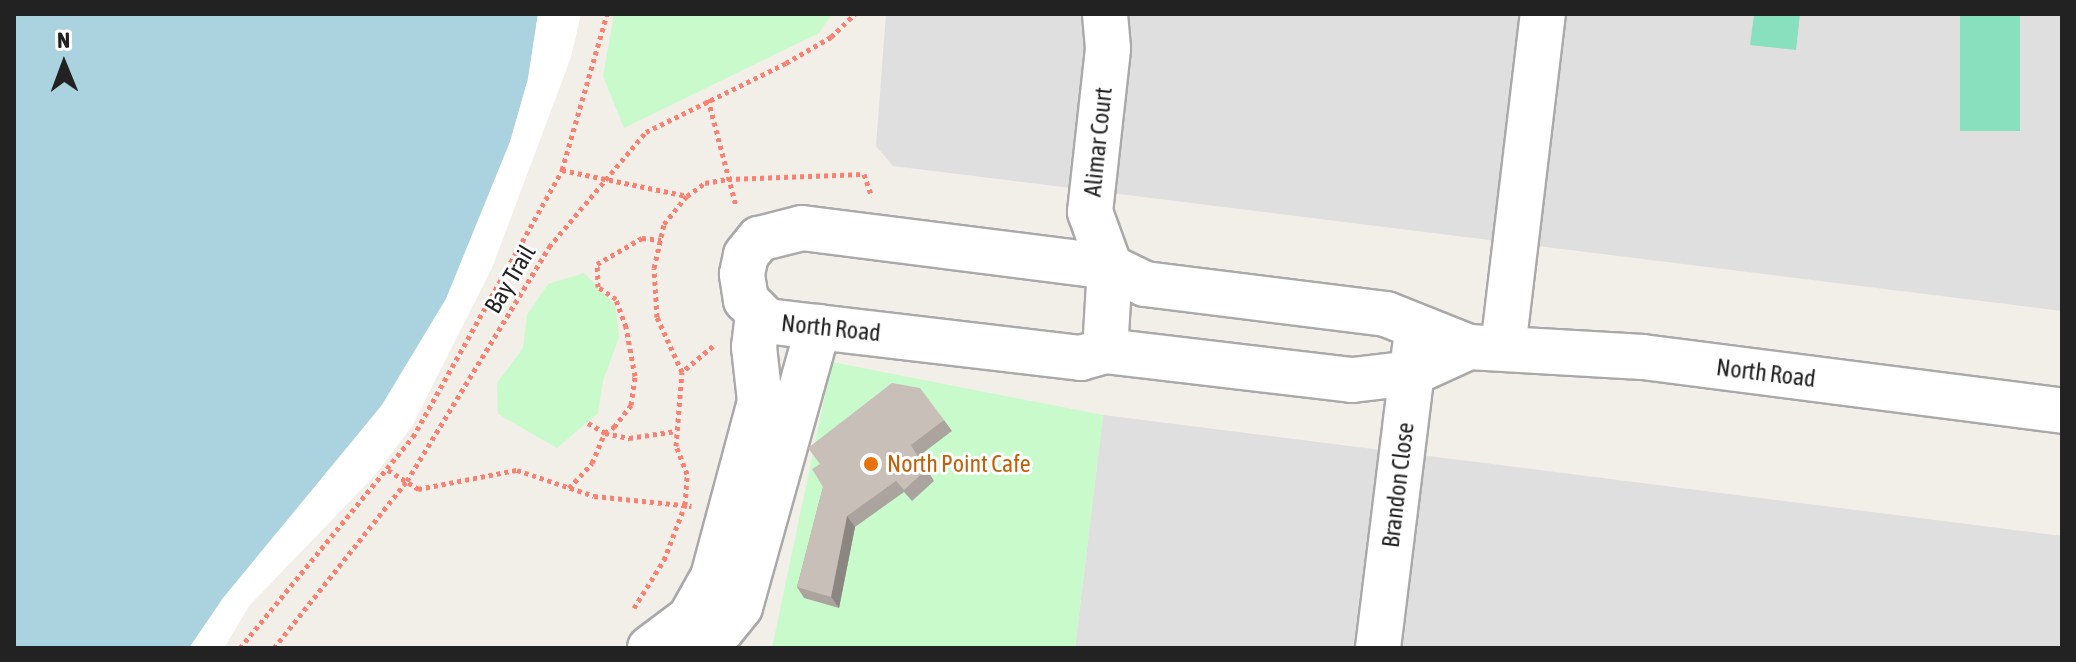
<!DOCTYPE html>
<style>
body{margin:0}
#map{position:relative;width:2076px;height:662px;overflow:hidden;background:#f2efe9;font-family:"Asap Condensed",sans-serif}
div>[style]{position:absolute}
.residential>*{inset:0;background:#e0dfdf}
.park>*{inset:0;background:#c8facc}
.pitch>*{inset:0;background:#88e0be;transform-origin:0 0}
.water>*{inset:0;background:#aad3df}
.pier>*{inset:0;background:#fff}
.path>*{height:5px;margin-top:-2.5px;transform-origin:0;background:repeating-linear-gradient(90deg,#fa8072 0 4px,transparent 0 8px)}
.roads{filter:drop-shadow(2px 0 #a9a9a9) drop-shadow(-2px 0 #a9a9a9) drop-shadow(0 2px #a9a9a9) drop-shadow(0 -2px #a9a9a9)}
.minor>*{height:44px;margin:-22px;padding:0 22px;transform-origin:22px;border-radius:22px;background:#fff}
.wall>*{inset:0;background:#aba49e}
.shaded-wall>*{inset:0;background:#8b8681}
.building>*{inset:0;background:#c7bfb8}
.dots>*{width:22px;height:22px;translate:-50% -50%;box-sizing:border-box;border:4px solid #fff;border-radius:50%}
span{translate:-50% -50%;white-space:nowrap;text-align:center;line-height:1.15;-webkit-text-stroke:6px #fff;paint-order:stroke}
.street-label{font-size:24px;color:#222}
.food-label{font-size:24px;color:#c56008}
.left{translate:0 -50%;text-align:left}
.frame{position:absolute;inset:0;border:16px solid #222;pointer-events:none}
.north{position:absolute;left:24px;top:24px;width:80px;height:80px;-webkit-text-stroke:6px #fff;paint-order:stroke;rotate:359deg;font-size:22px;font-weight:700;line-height:32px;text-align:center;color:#222}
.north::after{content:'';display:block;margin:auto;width:28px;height:36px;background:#222;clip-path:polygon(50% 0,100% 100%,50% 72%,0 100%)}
</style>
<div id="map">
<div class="residential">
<i style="clip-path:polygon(886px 14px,2062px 14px,2062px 311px,893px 166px,876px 146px)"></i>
<i style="clip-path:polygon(1103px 415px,2062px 536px,2062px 648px,1075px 648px)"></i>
</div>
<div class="park">
<i style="clip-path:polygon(614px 14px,832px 14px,819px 33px,624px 128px,603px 76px)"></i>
<i style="clip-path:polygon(584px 273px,615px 305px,619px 337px,603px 381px,598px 413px,557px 448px,498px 414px,497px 383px,523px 348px,527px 315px,548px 284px)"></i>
<i style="clip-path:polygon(832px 362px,1103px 415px,1075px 648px,772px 648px)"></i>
</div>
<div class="pitch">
<i style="clip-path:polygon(1754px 14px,1800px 14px,1796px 50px,1750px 45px)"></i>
<i style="left:1960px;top:14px;width:60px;height:117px"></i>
</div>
<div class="water">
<i style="clip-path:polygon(14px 14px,538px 14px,528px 79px,510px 142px,446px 299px,382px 405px,189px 648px,14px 648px)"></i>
</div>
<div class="pier">
<i style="clip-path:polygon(538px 14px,581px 14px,571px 57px,492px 268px,412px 426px,376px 474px,249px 606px,224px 648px,189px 648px,223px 598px,382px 405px,446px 299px,510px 142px,528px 79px)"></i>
</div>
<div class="path">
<i style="left:708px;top:99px;width:111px;rotate:75.3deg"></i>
<i style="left:562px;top:170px;width:128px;rotate:11.7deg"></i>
<i style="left:713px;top:346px;width:40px;rotate:140deg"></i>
<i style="left:682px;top:372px;width:60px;rotate:-114.4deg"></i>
<i style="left:657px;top:317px;width:49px;rotate:-93.5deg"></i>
<i style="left:654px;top:268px;width:45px;rotate:-77.2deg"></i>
<i style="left:664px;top:224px;width:36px;rotate:-51deg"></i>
<i style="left:687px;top:196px;width:22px;rotate:-36deg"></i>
<i style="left:705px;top:183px;width:23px;rotate:-10deg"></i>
<i style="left:728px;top:179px;width:136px;rotate:-2.1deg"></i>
<i style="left:864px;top:174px;width:24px;rotate:71deg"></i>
<i style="left:588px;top:423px;width:20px;rotate:30deg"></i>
<i style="left:605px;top:433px;width:11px;rotate:-34deg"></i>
<i style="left:614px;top:427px;width:28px;rotate:-52deg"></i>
<i style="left:631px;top:405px;width:29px;rotate:-82deg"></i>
<i style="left:635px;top:376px;width:50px;rotate:-100.4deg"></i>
<i style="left:626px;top:327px;width:30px;rotate:-110deg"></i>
<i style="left:616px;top:299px;width:22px;rotate:-146deg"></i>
<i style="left:598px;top:287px;width:23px;rotate:-92deg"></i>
<i style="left:597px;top:264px;width:52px;rotate:-30deg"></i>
<i style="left:642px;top:238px;width:19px;rotate:6deg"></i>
<i style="left:388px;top:470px;width:36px;rotate:32deg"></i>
<i style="left:418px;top:489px;width:101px;rotate:-10.9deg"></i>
<i style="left:517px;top:470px;width:81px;rotate:18.7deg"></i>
<i style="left:594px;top:496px;width:98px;rotate:5.9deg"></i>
<i style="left:569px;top:488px;width:34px;rotate:-47deg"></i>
<i style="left:592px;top:463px;width:33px;rotate:-67deg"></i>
<i style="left:605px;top:433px;width:25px;rotate:12deg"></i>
<i style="left:629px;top:438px;width:48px;rotate:-8.5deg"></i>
<i style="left:634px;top:608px;width:57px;rotate:-58deg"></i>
<i style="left:664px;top:560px;width:59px;rotate:-69.1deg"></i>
<i style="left:685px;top:505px;width:31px;rotate:-86deg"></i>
<i style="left:687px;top:474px;width:30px;rotate:-111deg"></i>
<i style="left:676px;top:446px;width:74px;rotate:-85.4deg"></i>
<i style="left:240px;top:648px;width:273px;rotate:-50.7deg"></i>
<i style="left:413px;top:437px;width:306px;rotate:-60.8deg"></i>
<i style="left:562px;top:170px;width:162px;rotate:-73.9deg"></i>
<i style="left:274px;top:648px;width:213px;rotate:-51.5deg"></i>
<i style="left:407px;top:481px;width:274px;rotate:-58.7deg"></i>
<i style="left:549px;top:247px;width:150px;rotate:-49.9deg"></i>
<i style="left:646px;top:132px;width:156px;rotate:-26.2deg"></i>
<i style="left:786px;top:63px;width:52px;rotate:-30deg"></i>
<i style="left:831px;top:37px;width:33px;rotate:-44deg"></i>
</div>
<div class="roads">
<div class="minor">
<i style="left:1105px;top:14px;width:35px;rotate:85deg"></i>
<i style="left:1108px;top:49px;width:164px;rotate:96.3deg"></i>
<i style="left:1090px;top:212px;width:59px;rotate:70deg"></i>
<i style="left:1110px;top:267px;width:84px;rotate:93.4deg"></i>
<i style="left:1469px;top:347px;width:63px;rotate:155.5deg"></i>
<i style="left:1412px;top:373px;width:60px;rotate:173.3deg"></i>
<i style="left:1352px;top:380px;width:249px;rotate:-173.3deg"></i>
<i style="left:1105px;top:351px;width:25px;rotate:164deg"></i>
<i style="left:1081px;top:358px;width:316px;rotate:-173.3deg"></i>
<i style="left:767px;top:321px;width:30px;rotate:-135deg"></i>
<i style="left:746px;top:300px;width:26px;rotate:-99deg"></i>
<i style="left:742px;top:274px;width:19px;rotate:-78deg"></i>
<i style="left:746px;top:255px;width:21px;rotate:-51deg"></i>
<i style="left:759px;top:239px;width:44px;rotate:-14.3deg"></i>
<i style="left:802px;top:228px;width:310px;rotate:7.2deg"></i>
<i style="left:1110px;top:267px;width:39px;rotate:26deg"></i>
<i style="left:1145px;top:284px;width:243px;rotate:7.1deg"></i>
<i style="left:1386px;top:314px;width:89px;rotate:21.7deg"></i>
<i style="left:1469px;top:347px;width:174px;rotate:3.3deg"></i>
<i style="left:1643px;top:357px;width:422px;rotate:7.3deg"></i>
<i style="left:1503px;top:348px;width:336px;rotate:-83.2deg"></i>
<i style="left:650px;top:648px;width:50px;rotate:-36.9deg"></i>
<i style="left:690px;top:618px;width:47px;rotate:-60.7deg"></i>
<i style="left:713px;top:577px;width:182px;rotate:-75deg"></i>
<i style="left:760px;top:401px;width:54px;rotate:-96.3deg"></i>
<i style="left:754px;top:347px;width:31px;rotate:-83deg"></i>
<i style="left:707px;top:648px;width:53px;rotate:-51.2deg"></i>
<i style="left:740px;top:607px;width:291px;rotate:-74.4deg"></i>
<i style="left:1378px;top:648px;width:305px;rotate:-83deg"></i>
</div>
</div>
<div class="wall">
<i style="clip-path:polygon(944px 420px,952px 431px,919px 456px,934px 481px,912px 501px,904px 492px,855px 527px,839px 608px,804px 598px,797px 587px,823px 487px)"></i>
</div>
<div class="shaded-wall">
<i style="clip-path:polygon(847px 516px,855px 527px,839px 608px,831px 597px)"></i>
</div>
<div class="building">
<i style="clip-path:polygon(892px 383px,920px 388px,944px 420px,911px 445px,926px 470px,904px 490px,896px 481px,847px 516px,831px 597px,797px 587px,823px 487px,812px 469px,820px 464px,808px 448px)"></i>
</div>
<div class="dots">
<i style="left:871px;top:464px;background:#e8710a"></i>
</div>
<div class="street-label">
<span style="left:1098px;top:142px;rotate:-84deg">Alimar Court</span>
<span style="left:510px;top:279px;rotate:-59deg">Bay Trail</span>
<span style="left:831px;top:328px;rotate:6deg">North Road</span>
<span style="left:1766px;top:373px;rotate:7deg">North Road</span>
<span style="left:1398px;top:485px;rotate:-83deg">Brandon Close</span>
</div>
<div class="food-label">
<span class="left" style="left:887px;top:464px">North Point Cafe</span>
</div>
<div class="frame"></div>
<div class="north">N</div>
</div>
